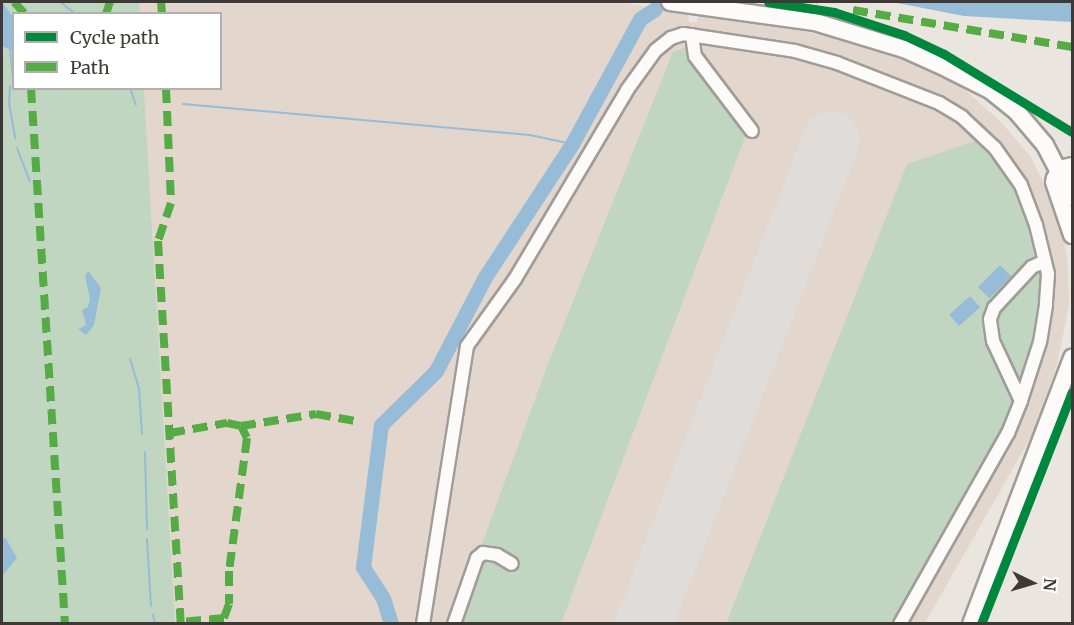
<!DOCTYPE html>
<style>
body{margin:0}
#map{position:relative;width:1074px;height:625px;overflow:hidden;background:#ebe5e0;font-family:Merriweather,serif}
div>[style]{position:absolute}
.built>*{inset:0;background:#e2d6cd}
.green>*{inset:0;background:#c0d6c0}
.water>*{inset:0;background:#97bcd7;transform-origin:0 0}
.stream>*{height:2px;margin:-1px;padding:0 1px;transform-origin:1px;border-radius:1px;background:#97bcd7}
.river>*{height:15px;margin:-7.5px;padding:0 7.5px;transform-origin:7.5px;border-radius:7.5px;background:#97bcd7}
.runway>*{height:57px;margin:-28.5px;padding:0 28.5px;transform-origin:28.5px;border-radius:28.5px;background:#e0dcda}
.path>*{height:1.5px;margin-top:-0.75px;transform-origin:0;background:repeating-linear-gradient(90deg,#cac7c5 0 1.5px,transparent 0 6px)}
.roads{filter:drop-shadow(2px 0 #a09c98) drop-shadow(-2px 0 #a09c98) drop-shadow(0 2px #a09c98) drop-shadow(0 -2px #a09c98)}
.minor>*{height:12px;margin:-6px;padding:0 6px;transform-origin:6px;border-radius:6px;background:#fcfbfa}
.major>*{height:16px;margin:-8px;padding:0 8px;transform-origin:8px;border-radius:8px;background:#fcfbfa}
.quiet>*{height:8px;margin-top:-4px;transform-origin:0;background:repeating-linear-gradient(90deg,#55ac45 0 15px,transparent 0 23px)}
.cycleway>*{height:9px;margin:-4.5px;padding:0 4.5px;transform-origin:4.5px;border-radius:4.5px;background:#00873e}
span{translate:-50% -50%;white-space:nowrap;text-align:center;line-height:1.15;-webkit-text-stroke:4.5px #fff;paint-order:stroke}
.frame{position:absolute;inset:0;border:3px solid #3e3936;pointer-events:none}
.legend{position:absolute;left:12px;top:12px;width:210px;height:78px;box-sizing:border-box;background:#fff;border:2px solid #b2b0af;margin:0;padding:8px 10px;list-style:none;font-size:18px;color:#3e3936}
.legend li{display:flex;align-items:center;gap:12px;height:30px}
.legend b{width:30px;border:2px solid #b2b0af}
.north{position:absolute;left:1002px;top:553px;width:60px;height:60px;-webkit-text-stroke:4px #fff;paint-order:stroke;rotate:95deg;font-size:16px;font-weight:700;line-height:24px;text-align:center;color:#3e3936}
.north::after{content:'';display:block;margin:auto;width:21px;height:27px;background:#3e3936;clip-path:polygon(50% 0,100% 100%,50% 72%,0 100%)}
</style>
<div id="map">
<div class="built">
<i style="clip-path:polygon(139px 2px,615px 2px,688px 12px,689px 22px,696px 22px,700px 13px,749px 19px,875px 47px,955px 81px,1001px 122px,1030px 156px,1047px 189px,1060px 221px,1068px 261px,1069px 305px,1057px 364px,1032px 435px,925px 623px,175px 623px,144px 89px,220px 88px,220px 14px,140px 13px)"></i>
</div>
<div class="green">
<i style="clip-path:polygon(2px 2px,139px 2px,140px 13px,14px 14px,14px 88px,144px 89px,175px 623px,2px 623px)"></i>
<i style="clip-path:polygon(687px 47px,747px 132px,561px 623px,459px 624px,474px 566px,549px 361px,673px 52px)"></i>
<i style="clip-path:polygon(981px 139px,1002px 162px,1028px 211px,1044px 276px,1041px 315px,1017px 405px,896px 623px,726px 624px,907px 164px)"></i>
</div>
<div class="water">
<i style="clip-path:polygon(2px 2px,13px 17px,13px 51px,2px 46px)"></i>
<i style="clip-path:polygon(892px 2px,1072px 2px,1072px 22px,964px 16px)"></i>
<i style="left:1000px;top:265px;width:16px;height:31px;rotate:45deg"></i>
<i style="clip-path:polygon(88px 271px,101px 288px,94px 325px,86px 335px,78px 329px,86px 325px,82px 310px,88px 307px,90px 299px,85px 276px)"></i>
<i style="left:970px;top:296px;width:15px;height:28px;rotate:48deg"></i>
<i style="clip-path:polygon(5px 537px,17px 558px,3px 575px,2px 541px)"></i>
</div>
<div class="stream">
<i style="left:60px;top:2px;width:20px;rotate:37deg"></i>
<i style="left:10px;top:50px;width:27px;rotate:84deg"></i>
<i style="left:10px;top:86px;width:17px;rotate:93deg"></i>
<i style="left:9px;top:103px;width:36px;rotate:80deg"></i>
<i style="left:130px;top:88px;width:18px;rotate:71deg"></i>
<i style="left:34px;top:89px;width:34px;rotate:-2deg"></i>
<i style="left:183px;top:104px;width:348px;rotate:5.1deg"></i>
<i style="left:530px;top:135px;width:43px;rotate:12.1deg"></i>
<i style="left:17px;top:148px;width:36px;rotate:69deg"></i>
<i style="left:130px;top:359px;width:30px;rotate:73deg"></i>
<i style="left:139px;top:388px;width:46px;rotate:86.3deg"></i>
<i style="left:145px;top:452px;width:77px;rotate:88.5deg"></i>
<i style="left:147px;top:539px;width:67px;rotate:86.6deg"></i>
<i style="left:153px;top:615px;width:9px;rotate:77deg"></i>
</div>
<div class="river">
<i style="left:391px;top:624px;width:27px;rotate:-107deg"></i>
<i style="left:383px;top:598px;width:37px;rotate:-123deg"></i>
<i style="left:363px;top:567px;width:143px;rotate:-82.8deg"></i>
<i style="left:381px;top:425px;width:77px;rotate:-44.5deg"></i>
<i style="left:436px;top:371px;width:106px;rotate:-62.5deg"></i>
<i style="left:485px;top:277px;width:159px;rotate:-56.8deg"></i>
<i style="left:572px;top:144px;width:142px;rotate:-61.5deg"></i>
<i style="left:640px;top:19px;width:18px;rotate:-34deg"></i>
</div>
<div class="runway">
<i style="left:643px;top:624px;width:520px;rotate:-68.81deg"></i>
</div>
<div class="path">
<i style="left:792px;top:2px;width:30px;rotate:4deg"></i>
<i style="left:785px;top:4px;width:3px;rotate:-45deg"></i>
</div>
<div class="roads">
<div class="minor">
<i style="left:692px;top:35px;width:21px;rotate:82deg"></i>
<i style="left:695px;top:56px;width:94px;rotate:52.8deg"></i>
<i style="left:1072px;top:164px;width:13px;rotate:167deg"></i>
<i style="left:1059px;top:167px;width:13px;rotate:119deg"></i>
<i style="left:1053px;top:178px;width:12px"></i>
<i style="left:1065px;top:178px;width:9px;rotate:-36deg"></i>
<i style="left:1021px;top:401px;width:66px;rotate:-115deg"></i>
<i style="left:993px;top:341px;width:22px;rotate:-98deg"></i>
<i style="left:990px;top:319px;width:12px;rotate:-70deg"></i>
<i style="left:994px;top:308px;width:56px;rotate:-47.2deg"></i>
<i style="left:1032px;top:267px;width:14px;rotate:-25deg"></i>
<i style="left:423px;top:624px;width:281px;rotate:-81deg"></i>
<i style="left:467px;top:346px;width:82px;rotate:-54.4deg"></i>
<i style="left:515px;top:279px;width:220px;rotate:-59.3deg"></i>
<i style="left:627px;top:90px;width:49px;rotate:-54.1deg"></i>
<i style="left:656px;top:50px;width:19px;rotate:-39deg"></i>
<i style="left:671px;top:38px;width:13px;rotate:-18deg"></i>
<i style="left:683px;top:34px;width:113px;rotate:8.6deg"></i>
<i style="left:795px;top:51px;width:44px;rotate:15.9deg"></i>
<i style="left:837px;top:63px;width:110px;rotate:21.4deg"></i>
<i style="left:939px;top:103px;width:27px;rotate:31deg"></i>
<i style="left:962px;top:117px;width:45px;rotate:43.2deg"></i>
<i style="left:995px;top:148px;width:45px;rotate:54.9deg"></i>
<i style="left:1021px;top:185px;width:43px;rotate:69.4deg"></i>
<i style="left:1036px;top:225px;width:50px;rotate:76.2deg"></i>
<i style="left:1048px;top:274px;width:31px;rotate:94deg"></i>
<i style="left:1046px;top:305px;width:37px;rotate:99deg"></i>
<i style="left:1040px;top:342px;width:62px;rotate:107.9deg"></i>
<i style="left:1021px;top:401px;width:35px;rotate:112deg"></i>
<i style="left:1008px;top:433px;width:219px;rotate:119.5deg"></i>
<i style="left:454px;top:624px;width:70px;rotate:-70.8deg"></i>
<i style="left:477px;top:558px;width:8px;rotate:-40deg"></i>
<i style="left:483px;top:553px;width:14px;rotate:8deg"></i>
<i style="left:497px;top:555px;width:17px;rotate:31deg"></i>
</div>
<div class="major">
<i style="left:670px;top:2px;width:146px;rotate:7.9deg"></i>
<i style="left:815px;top:22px;width:93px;rotate:16.9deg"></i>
<i style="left:904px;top:49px;width:48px;rotate:24.4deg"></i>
<i style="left:948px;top:69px;width:47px;rotate:26.6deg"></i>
<i style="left:990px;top:90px;width:35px;rotate:39deg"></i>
<i style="left:1017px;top:112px;width:43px;rotate:49.7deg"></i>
<i style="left:1045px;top:145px;width:59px;rotate:62.6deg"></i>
<i style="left:1054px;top:182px;width:56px;rotate:71.2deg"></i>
<i style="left:971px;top:624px;width:285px;rotate:-69.2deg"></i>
</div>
</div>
<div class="quiet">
<i style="left:14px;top:2px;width:16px;rotate:47deg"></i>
<i style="left:161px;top:2px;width:12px;rotate:85deg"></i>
<i style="left:853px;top:10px;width:222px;rotate:9.6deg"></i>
<i style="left:106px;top:14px;width:13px;rotate:-72deg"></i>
<i style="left:31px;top:88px;width:537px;rotate:86.37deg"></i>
<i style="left:166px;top:88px;width:115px;rotate:87.5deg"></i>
<i style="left:171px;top:203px;width:40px;rotate:108.9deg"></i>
<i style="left:158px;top:241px;width:384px;rotate:86.6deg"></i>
<i style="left:241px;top:426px;width:76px;rotate:-9.1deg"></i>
<i style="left:316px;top:414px;width:40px;rotate:10deg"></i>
<i style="left:170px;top:433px;width:58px;rotate:-10deg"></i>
<i style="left:227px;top:423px;width:14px;rotate:12deg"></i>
<i style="left:241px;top:426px;width:13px;rotate:63deg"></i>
<i style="left:247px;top:438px;width:134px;rotate:97.7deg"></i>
<i style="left:229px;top:571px;width:33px;rotate:90deg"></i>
<i style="left:229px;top:604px;width:15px;rotate:110deg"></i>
<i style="left:224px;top:618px;width:43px;rotate:174.7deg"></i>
</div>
<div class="cycleway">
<i style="left:768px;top:2px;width:67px;rotate:8.6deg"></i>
<i style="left:834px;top:12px;width:74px;rotate:18.2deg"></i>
<i style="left:904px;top:35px;width:44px;rotate:25.4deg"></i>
<i style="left:944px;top:54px;width:150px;rotate:31.4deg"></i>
<i style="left:981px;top:624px;width:249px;rotate:-68.6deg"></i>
</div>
<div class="frame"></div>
<ul class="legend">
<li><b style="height:8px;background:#00873e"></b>Cycle path</li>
<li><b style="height:8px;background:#55ac45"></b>Path</li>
</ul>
<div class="north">N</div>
</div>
